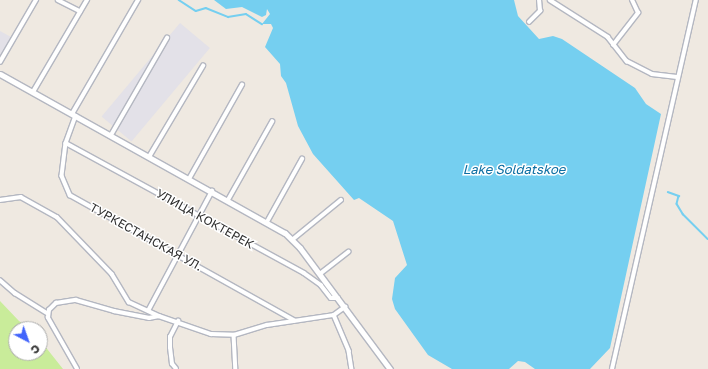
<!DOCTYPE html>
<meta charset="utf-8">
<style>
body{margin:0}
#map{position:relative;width:708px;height:369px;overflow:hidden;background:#efe9e1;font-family:"Golos Text",sans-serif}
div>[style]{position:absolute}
.industrial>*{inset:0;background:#e3e1e8;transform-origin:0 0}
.pitch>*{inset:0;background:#c9ec9a}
.water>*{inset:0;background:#75cff0}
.stream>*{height:1.5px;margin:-0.75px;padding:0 0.75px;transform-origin:0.75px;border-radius:0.75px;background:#75cff0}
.roads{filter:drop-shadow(1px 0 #b4b7c1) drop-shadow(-1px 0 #b4b7c1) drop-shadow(0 1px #b4b7c1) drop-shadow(0 -1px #b4b7c1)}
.minor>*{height:3.5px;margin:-1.75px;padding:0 1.75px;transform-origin:1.75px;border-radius:1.75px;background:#fff}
.secondary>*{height:5px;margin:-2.5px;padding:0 2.5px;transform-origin:2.5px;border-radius:2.5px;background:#fff}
span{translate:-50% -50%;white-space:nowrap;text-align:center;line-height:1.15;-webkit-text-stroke:3px #fff;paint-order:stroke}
.street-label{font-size:12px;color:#2e2e2e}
.water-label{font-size:13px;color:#0d6fa3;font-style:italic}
.north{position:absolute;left:8px;top:321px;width:40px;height:40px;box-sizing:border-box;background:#fff;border:1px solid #ababab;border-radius:50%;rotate:139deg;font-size:11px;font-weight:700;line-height:16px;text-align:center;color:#2e2e2e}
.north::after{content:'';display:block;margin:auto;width:14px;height:18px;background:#4264fb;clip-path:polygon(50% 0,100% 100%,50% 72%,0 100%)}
</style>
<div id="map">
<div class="industrial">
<i style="left:180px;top:23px;width:39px;height:122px;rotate:40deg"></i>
<i style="clip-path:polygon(0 31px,11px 37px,0 56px)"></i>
</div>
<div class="pitch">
<i style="clip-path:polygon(0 301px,19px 321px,32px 329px,16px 329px,16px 353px,40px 353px,40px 340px,63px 369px,0 369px)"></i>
</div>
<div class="water">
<i style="clip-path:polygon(214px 0,514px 0,518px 16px,539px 39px,553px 36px,562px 39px,635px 88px,646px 104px,661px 114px,610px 348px,590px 369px,535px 369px,525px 362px,518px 361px,509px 369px,452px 369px,428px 355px,395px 309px,392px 299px,395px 278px,407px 265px,393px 221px,359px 198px,354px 200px,313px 154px,298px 126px,286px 83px,281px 76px,280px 64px,265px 47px,273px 28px,271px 24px,262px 24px,270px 14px,267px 9px,266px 15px,262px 17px,242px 7px,226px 9px)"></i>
</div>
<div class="stream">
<i style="left:179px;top:0;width:20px;rotate:33deg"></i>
<i style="left:196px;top:11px;width:10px;rotate:-17deg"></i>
<i style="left:206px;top:8px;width:24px;rotate:22deg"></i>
<i style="left:228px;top:17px;width:18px;rotate:-9deg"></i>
<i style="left:246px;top:14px;width:19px;rotate:32deg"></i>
<i style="left:668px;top:192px;width:12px;rotate:20deg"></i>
<i style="left:679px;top:196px;width:8px;rotate:104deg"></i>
<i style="left:677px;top:204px;width:12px;rotate:59deg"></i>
<i style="left:683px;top:214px;width:35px;rotate:45deg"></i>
</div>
<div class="roads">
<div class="minor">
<i style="left:58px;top:0;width:25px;rotate:27deg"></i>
<i style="left:550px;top:0;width:69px;rotate:32.5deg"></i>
<i style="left:608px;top:37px;width:31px;rotate:52deg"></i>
<i style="left:627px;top:61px;width:28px;rotate:27deg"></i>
<i style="left:652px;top:74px;width:25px;rotate:7deg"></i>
<i style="left:529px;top:22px;width:16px;rotate:-45deg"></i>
<i style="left:540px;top:11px;width:11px;rotate:-95deg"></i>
<i style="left:613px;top:45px;width:41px;rotate:-52deg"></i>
<i style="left:638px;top:13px;width:14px;rotate:-115deg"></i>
<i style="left:0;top:62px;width:72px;rotate:-59.9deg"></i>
<i style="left:33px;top:92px;width:107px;rotate:-59.6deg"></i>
<i style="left:72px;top:114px;width:132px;rotate:-59.9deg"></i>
<i style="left:76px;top:116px;width:29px;rotate:110deg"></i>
<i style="left:66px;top:143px;width:33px;rotate:97deg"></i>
<i style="left:62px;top:176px;width:21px;rotate:67deg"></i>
<i style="left:70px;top:195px;width:257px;rotate:29.2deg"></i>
<i style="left:111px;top:135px;width:112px;rotate:-60deg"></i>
<i style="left:66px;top:143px;width:271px;rotate:28.6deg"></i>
<i style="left:304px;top:273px;width:21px;rotate:35deg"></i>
<i style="left:321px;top:285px;width:16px;rotate:52deg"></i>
<i style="left:331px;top:298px;width:7px"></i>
<i style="left:149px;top:157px;width:106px;rotate:-59.3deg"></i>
<i style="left:189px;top:179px;width:108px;rotate:-60.6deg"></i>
<i style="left:0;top:200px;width:21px;rotate:-8deg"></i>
<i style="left:21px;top:197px;width:41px;rotate:29.1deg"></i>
<i style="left:57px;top:217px;width:79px;rotate:46deg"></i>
<i style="left:112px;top:274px;width:33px;rotate:59deg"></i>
<i style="left:129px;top:302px;width:33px;rotate:25deg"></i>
<i style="left:159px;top:316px;width:55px;rotate:19.1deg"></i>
<i style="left:211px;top:334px;width:23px;rotate:2deg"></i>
<i style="left:234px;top:335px;width:34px;rotate:-17deg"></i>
<i style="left:267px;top:325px;width:68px;rotate:-8.5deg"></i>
<i style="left:334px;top:315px;width:14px;rotate:-36deg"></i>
<i style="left:228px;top:200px;width:90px;rotate:-60.6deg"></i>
<i style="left:267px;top:222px;width:72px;rotate:-60.9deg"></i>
<i style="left:292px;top:240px;width:63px;rotate:-39.2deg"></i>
<i style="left:320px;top:274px;width:36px;rotate:-38deg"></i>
<i style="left:0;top:280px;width:20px;rotate:41deg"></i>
<i style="left:15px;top:293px;width:39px;rotate:32deg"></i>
<i style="left:148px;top:311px;width:136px;rotate:-61.9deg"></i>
<i style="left:334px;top:315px;width:39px;rotate:67deg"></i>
<i style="left:349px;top:351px;width:18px;rotate:81deg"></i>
<i style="left:234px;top:335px;width:34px;rotate:87deg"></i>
<i style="left:77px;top:369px;width:59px;rotate:-119.6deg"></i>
<i style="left:48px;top:318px;width:8px;rotate:-83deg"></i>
<i style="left:49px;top:310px;width:10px;rotate:-45deg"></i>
<i style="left:56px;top:303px;width:20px;rotate:-9deg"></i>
<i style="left:76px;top:300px;width:40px;rotate:16deg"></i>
<i style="left:114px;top:311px;width:36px;rotate:11deg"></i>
<i style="left:149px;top:318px;width:10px;rotate:-11deg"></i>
<i style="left:176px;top:369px;width:6px;rotate:-129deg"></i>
<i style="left:172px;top:364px;width:16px;rotate:-97deg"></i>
<i style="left:170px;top:348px;width:11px;rotate:-90deg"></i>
<i style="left:170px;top:337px;width:18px;rotate:-63deg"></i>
<i style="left:612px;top:369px;width:378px;rotate:-77.2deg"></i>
</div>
<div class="secondary">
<i style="left:0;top:74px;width:326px;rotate:29.2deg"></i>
<i style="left:285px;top:233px;width:21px;rotate:45deg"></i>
<i style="left:300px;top:248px;width:151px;rotate:53.4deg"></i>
</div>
</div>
<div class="street-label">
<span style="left:205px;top:219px;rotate:29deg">УЛИЦА КОКТЕРЕК</span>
<span style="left:146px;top:237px;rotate:29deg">ТУРКЕСТАНСКАЯ УЛ.</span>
</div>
<div class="water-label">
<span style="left:514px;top:169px">Lake Soldatskoe</span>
</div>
<div class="north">С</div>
</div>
